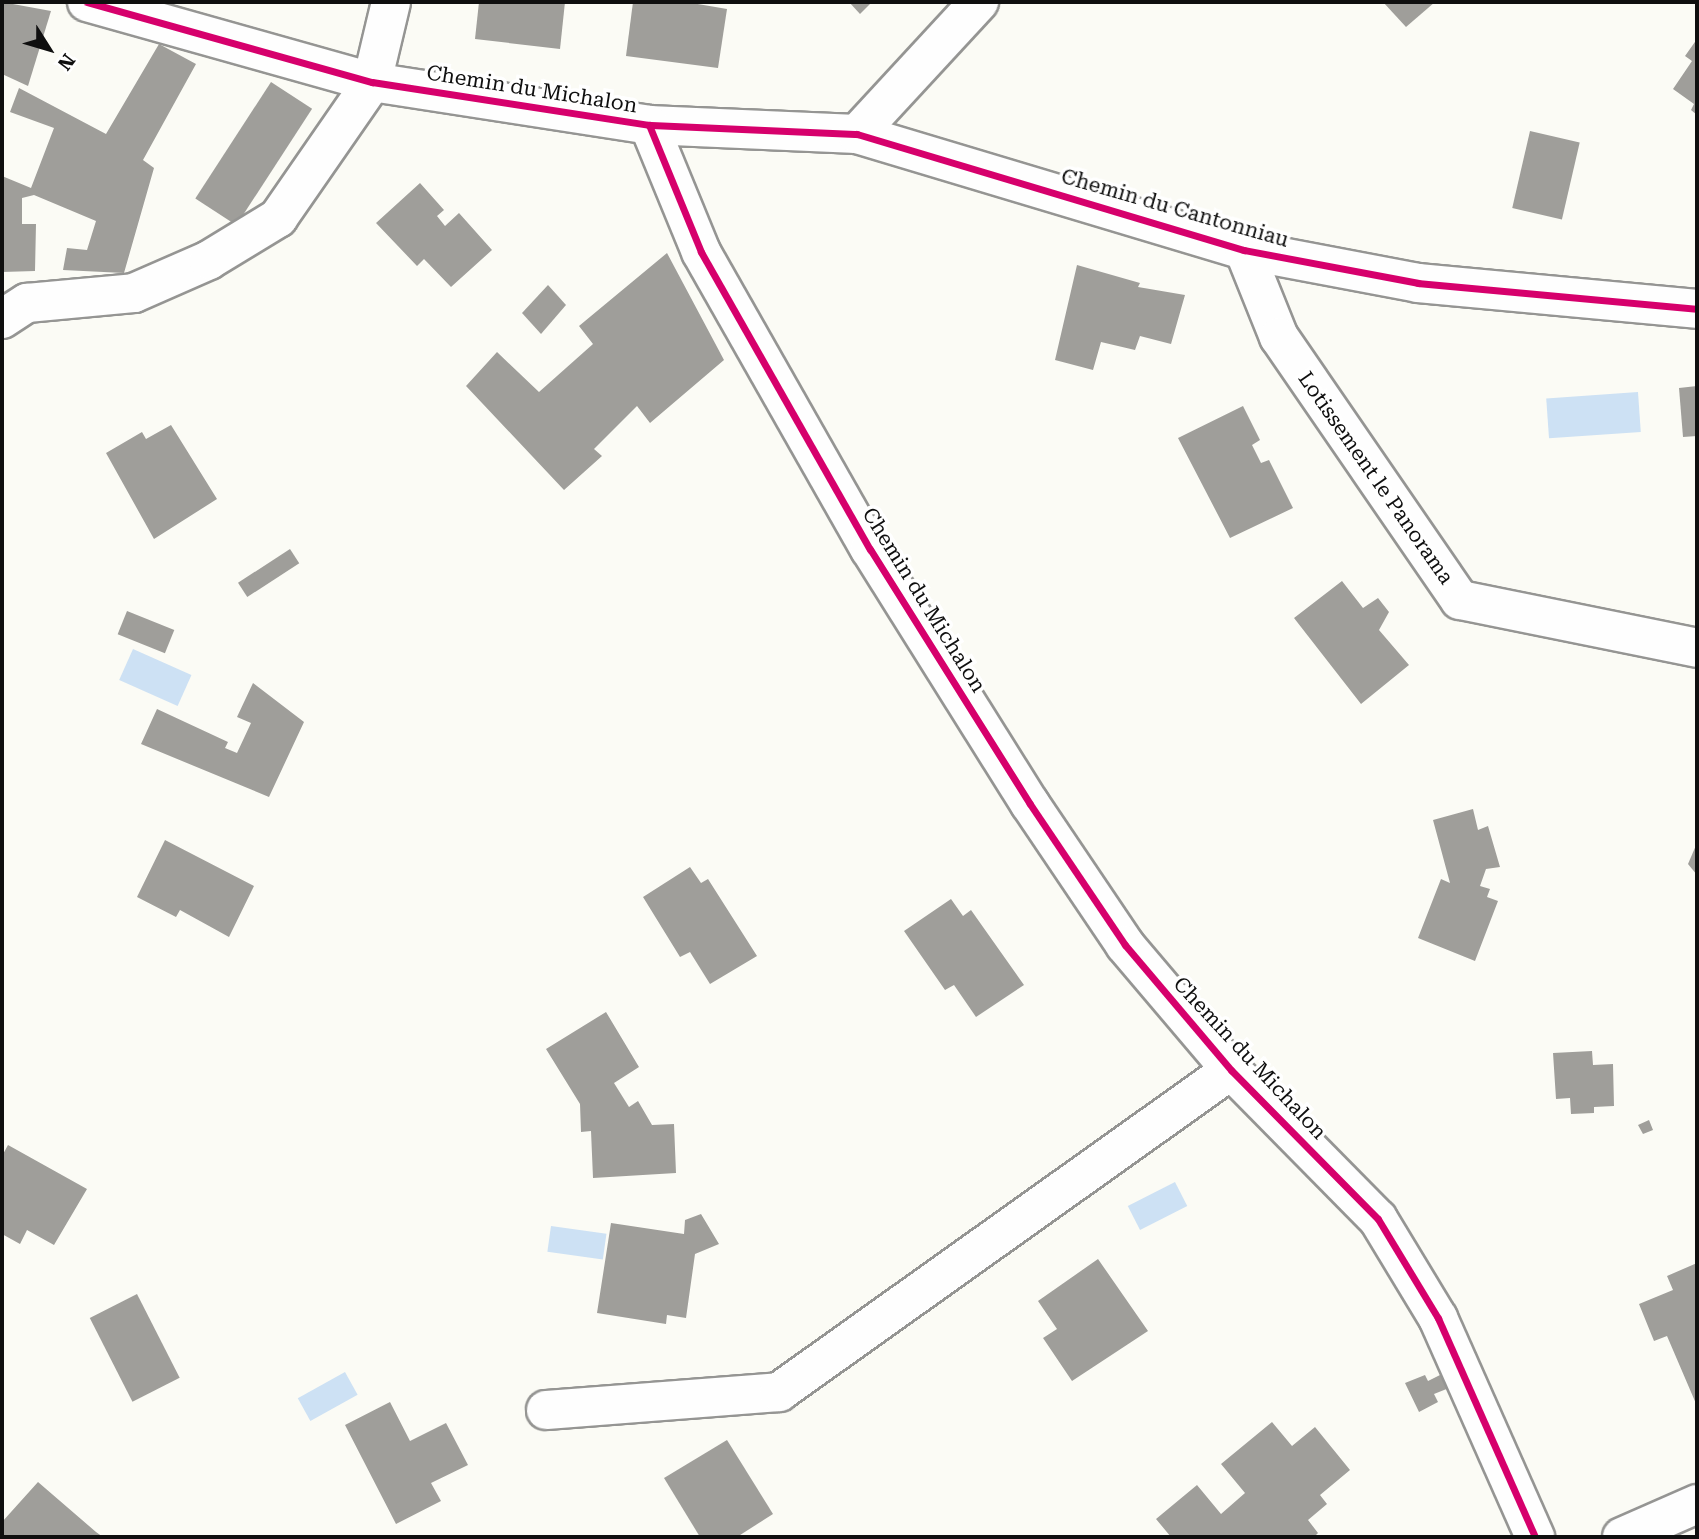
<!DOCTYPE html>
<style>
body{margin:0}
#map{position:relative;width:1699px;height:1539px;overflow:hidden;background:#fbfbf5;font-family:"Roboto Serif",serif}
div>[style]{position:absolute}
.water>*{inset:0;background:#cde1f4;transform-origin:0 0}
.building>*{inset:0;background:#9f9e9a;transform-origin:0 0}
.roads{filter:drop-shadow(2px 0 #959593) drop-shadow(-2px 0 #959593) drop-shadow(0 2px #959593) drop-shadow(0 -2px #959593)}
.minor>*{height:38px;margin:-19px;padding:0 19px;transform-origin:19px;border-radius:19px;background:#fefefe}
.cycleway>*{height:7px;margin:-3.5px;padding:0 3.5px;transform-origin:3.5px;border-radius:3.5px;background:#d6006c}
span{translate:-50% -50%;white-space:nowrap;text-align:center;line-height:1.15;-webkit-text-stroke:7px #fff;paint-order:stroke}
.street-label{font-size:21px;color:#0f0f0f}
.frame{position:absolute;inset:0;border:4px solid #0f0f0f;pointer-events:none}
.north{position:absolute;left:14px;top:14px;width:70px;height:70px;-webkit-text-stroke:5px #fff;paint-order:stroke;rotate:127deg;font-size:19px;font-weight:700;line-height:28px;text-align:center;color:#0f0f0f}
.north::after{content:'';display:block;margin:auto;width:24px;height:32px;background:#0f0f0f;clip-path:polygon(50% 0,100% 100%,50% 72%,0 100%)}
</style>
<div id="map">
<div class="water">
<i style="left:1638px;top:392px;width:40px;height:92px;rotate:86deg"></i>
<i style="left:133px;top:649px;width:64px;height:34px;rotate:24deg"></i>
<i style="left:1175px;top:1182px;width:27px;height:53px;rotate:63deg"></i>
<i style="left:551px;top:1226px;width:56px;height:26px;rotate:8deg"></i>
<i style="left:345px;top:1372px;width:26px;height:54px;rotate:61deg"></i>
</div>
<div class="building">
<i style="clip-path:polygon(2px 2px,51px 11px,28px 86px,2px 74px)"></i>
<i style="clip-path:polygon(479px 2px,565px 2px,560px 49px,475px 39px)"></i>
<i style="clip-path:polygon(633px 2px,686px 2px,727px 9px,718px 68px,626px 56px)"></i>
<i style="clip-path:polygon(849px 2px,872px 2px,860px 14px)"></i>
<i style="clip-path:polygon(1383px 2px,1435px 2px,1406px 27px)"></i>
<i style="clip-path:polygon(1697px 39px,1697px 115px,1691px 110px,1694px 104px,1673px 89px,1692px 61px,1685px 56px)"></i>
<i style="clip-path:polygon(159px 44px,196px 64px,143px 160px,154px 168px,124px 273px,63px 270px,67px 248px,87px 250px,96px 221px,34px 195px,22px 198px,22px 224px,36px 224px,35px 271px,2px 272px,2px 176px,31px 188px,54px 128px,10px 112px,19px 88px,106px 134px)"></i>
<i style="left:271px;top:82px;width:49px;height:139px;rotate:33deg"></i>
<i style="left:1530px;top:131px;width:51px;height:79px;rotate:13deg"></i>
<i style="clip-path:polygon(420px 183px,444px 210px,437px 216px,445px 226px,459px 213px,492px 250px,451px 287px,424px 259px,417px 266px,376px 223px)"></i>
<i style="clip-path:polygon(667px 253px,724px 360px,650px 423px,637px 406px,594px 449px,602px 456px,564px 490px,466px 386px,497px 352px,539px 392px,593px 344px,579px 326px)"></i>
<i style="clip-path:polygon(1077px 265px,1140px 283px,1138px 287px,1185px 295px,1171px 344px,1140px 336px,1135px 350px,1101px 342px,1093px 370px,1055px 360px)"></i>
<i style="clip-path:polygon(548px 285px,566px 305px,541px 334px,522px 313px)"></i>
<i style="clip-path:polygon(1697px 386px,1697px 436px,1683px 437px,1679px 388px)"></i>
<i style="clip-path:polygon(1243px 406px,1260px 440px,1252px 445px,1261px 463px,1269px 460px,1293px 508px,1230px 538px,1178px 438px)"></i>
<i style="clip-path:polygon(171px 425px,217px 499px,154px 539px,106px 453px,142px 432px,146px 439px)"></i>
<i style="left:290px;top:549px;width:17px;height:62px;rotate:57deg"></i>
<i style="clip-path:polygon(1342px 581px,1363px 608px,1378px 598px,1389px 612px,1379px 630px,1409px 665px,1361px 704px,1294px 618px)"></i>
<i style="left:127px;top:611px;width:51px;height:25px;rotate:22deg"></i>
<i style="clip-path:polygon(253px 683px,304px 722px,269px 797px,141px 744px,157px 709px,228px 742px,225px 748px,237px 753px,251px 723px,237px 717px)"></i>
<i style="clip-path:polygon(1473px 809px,1478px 830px,1488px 826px,1500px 867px,1486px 869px,1480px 886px,1490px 889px,1487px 897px,1498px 901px,1475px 961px,1418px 938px,1441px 879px,1450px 883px,1433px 820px)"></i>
<i style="clip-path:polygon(165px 840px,254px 886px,229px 937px,180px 910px,176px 917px,137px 897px)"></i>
<i style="clip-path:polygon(1697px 843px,1697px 875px,1688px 864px)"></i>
<i style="clip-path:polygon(690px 867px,701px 883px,708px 879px,757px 956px,710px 984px,690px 952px,680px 957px,643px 897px)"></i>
<i style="clip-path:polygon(951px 899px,963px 916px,971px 910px,1024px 985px,976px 1017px,954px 985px,945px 990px,904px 931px)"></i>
<i style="clip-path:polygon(606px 1012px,639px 1067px,614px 1083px,629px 1107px,638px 1101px,652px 1125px,674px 1124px,676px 1173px,593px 1178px,591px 1131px,581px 1132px,580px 1104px,546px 1049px)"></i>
<i style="clip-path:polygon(1592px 1051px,1593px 1065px,1613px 1064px,1614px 1106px,1594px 1107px,1594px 1113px,1571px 1114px,1570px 1098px,1556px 1099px,1553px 1053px)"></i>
<i style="clip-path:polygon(1649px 1120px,1653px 1130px,1643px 1134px,1638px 1125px)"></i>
<i style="clip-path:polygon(8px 1145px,87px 1189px,54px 1245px,27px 1230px,20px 1244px,2px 1234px,2px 1156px)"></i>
<i style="clip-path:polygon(701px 1214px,719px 1244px,695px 1254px,686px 1318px,667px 1315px,666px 1324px,597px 1313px,611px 1223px,684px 1234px,685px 1220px)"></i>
<i style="clip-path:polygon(1098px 1259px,1148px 1331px,1072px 1381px,1043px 1338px,1057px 1329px,1038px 1301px)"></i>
<i style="clip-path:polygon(1697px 1263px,1697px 1406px,1667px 1336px,1654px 1341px,1639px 1304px,1673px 1290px,1667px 1276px)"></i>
<i style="left:137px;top:1294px;width:94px;height:53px;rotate:63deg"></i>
<i style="clip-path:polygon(1442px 1374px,1449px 1388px,1434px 1394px,1438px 1402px,1419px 1412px,1405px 1383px,1425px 1375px,1428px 1381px)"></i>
<i style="clip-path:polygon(390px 1402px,410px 1441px,446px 1423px,468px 1465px,431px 1483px,441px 1501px,396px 1524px,345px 1425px)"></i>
<i style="clip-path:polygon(1272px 1422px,1292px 1446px,1315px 1427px,1350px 1470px,1320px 1495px,1327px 1504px,1308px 1520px,1318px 1533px,1314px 1537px,1171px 1537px,1156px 1519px,1197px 1485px,1221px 1514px,1245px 1493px,1221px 1464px)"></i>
<i style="clip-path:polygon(727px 1440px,773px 1514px,737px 1537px,700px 1537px,664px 1478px)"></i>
<i style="clip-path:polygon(38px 1482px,96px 1532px,103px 1537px,2px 1537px,2px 1522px)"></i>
</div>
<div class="roads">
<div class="minor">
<i style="left:87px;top:2px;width:296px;rotate:15.7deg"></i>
<i style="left:372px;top:82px;width:280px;rotate:8.8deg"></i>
<i style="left:649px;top:125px;width:208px;rotate:2.5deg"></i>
<i style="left:857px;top:134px;width:404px;rotate:16.7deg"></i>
<i style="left:1244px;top:250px;width:177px;rotate:10.7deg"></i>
<i style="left:1418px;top:283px;width:280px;rotate:5.3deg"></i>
<i style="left:649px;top:125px;width:137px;rotate:67.7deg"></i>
<i style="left:701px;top:252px;width:342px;rotate:60.4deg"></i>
<i style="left:870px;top:549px;width:301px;rotate:57.9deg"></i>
<i style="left:1030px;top:804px;width:170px;rotate:56deg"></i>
<i style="left:1125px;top:945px;width:164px;rotate:49.7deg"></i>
<i style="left:1231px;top:1070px;width:209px;rotate:45.4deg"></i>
<i style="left:1378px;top:1219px;width:116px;rotate:58.8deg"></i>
<i style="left:1438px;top:1318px;width:240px;rotate:66.1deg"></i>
<i style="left:857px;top:134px;width:180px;rotate:-47.3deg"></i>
<i style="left:1244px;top:250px;width:94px;rotate:68.1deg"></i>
<i style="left:1279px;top:337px;width:319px;rotate:55.5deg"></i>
<i style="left:1460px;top:600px;width:242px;rotate:11.4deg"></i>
<i style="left:2px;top:319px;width:30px;rotate:-33deg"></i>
<i style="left:27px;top:303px;width:107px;rotate:-5.3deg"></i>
<i style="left:134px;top:293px;width:82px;rotate:-23.7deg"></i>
<i style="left:209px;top:260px;width:81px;rotate:-31.3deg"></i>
<i style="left:278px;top:218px;width:165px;rotate:-55.3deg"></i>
<i style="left:372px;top:82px;width:82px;rotate:-76.6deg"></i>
<i style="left:546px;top:1410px;width:234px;rotate:-4.4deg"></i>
<i style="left:779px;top:1392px;width:555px;rotate:-35.47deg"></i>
<i style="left:1622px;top:1537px;width:82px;rotate:-23.7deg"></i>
</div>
</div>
<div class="cycleway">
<i style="left:87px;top:2px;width:296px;rotate:15.7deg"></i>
<i style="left:372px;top:82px;width:280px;rotate:8.8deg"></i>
<i style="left:649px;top:125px;width:208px;rotate:2.5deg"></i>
<i style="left:857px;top:134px;width:404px;rotate:16.7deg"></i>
<i style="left:1244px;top:250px;width:177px;rotate:10.7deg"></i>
<i style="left:1418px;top:283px;width:280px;rotate:5.3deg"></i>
<i style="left:649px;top:125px;width:137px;rotate:67.7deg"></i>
<i style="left:701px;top:252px;width:342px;rotate:60.4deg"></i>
<i style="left:870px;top:549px;width:301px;rotate:57.9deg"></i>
<i style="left:1030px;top:804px;width:170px;rotate:56deg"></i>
<i style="left:1125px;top:945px;width:164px;rotate:49.7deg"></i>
<i style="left:1231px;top:1070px;width:209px;rotate:45.4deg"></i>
<i style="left:1378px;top:1219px;width:116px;rotate:58.8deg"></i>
<i style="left:1438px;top:1318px;width:240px;rotate:66.1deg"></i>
</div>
<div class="street-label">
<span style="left:532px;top:89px;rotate:9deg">Chemin du Michalon</span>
<span style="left:1175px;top:208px;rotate:16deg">Chemin du Cantonniau</span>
<span style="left:1376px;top:478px;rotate:55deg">Lotissement le Panorama</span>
<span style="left:924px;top:600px;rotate:58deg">Chemin du Michalon</span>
<span style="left:1250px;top:1058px;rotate:47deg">Chemin du Michalon</span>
</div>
<div class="frame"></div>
<div class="north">N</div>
</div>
